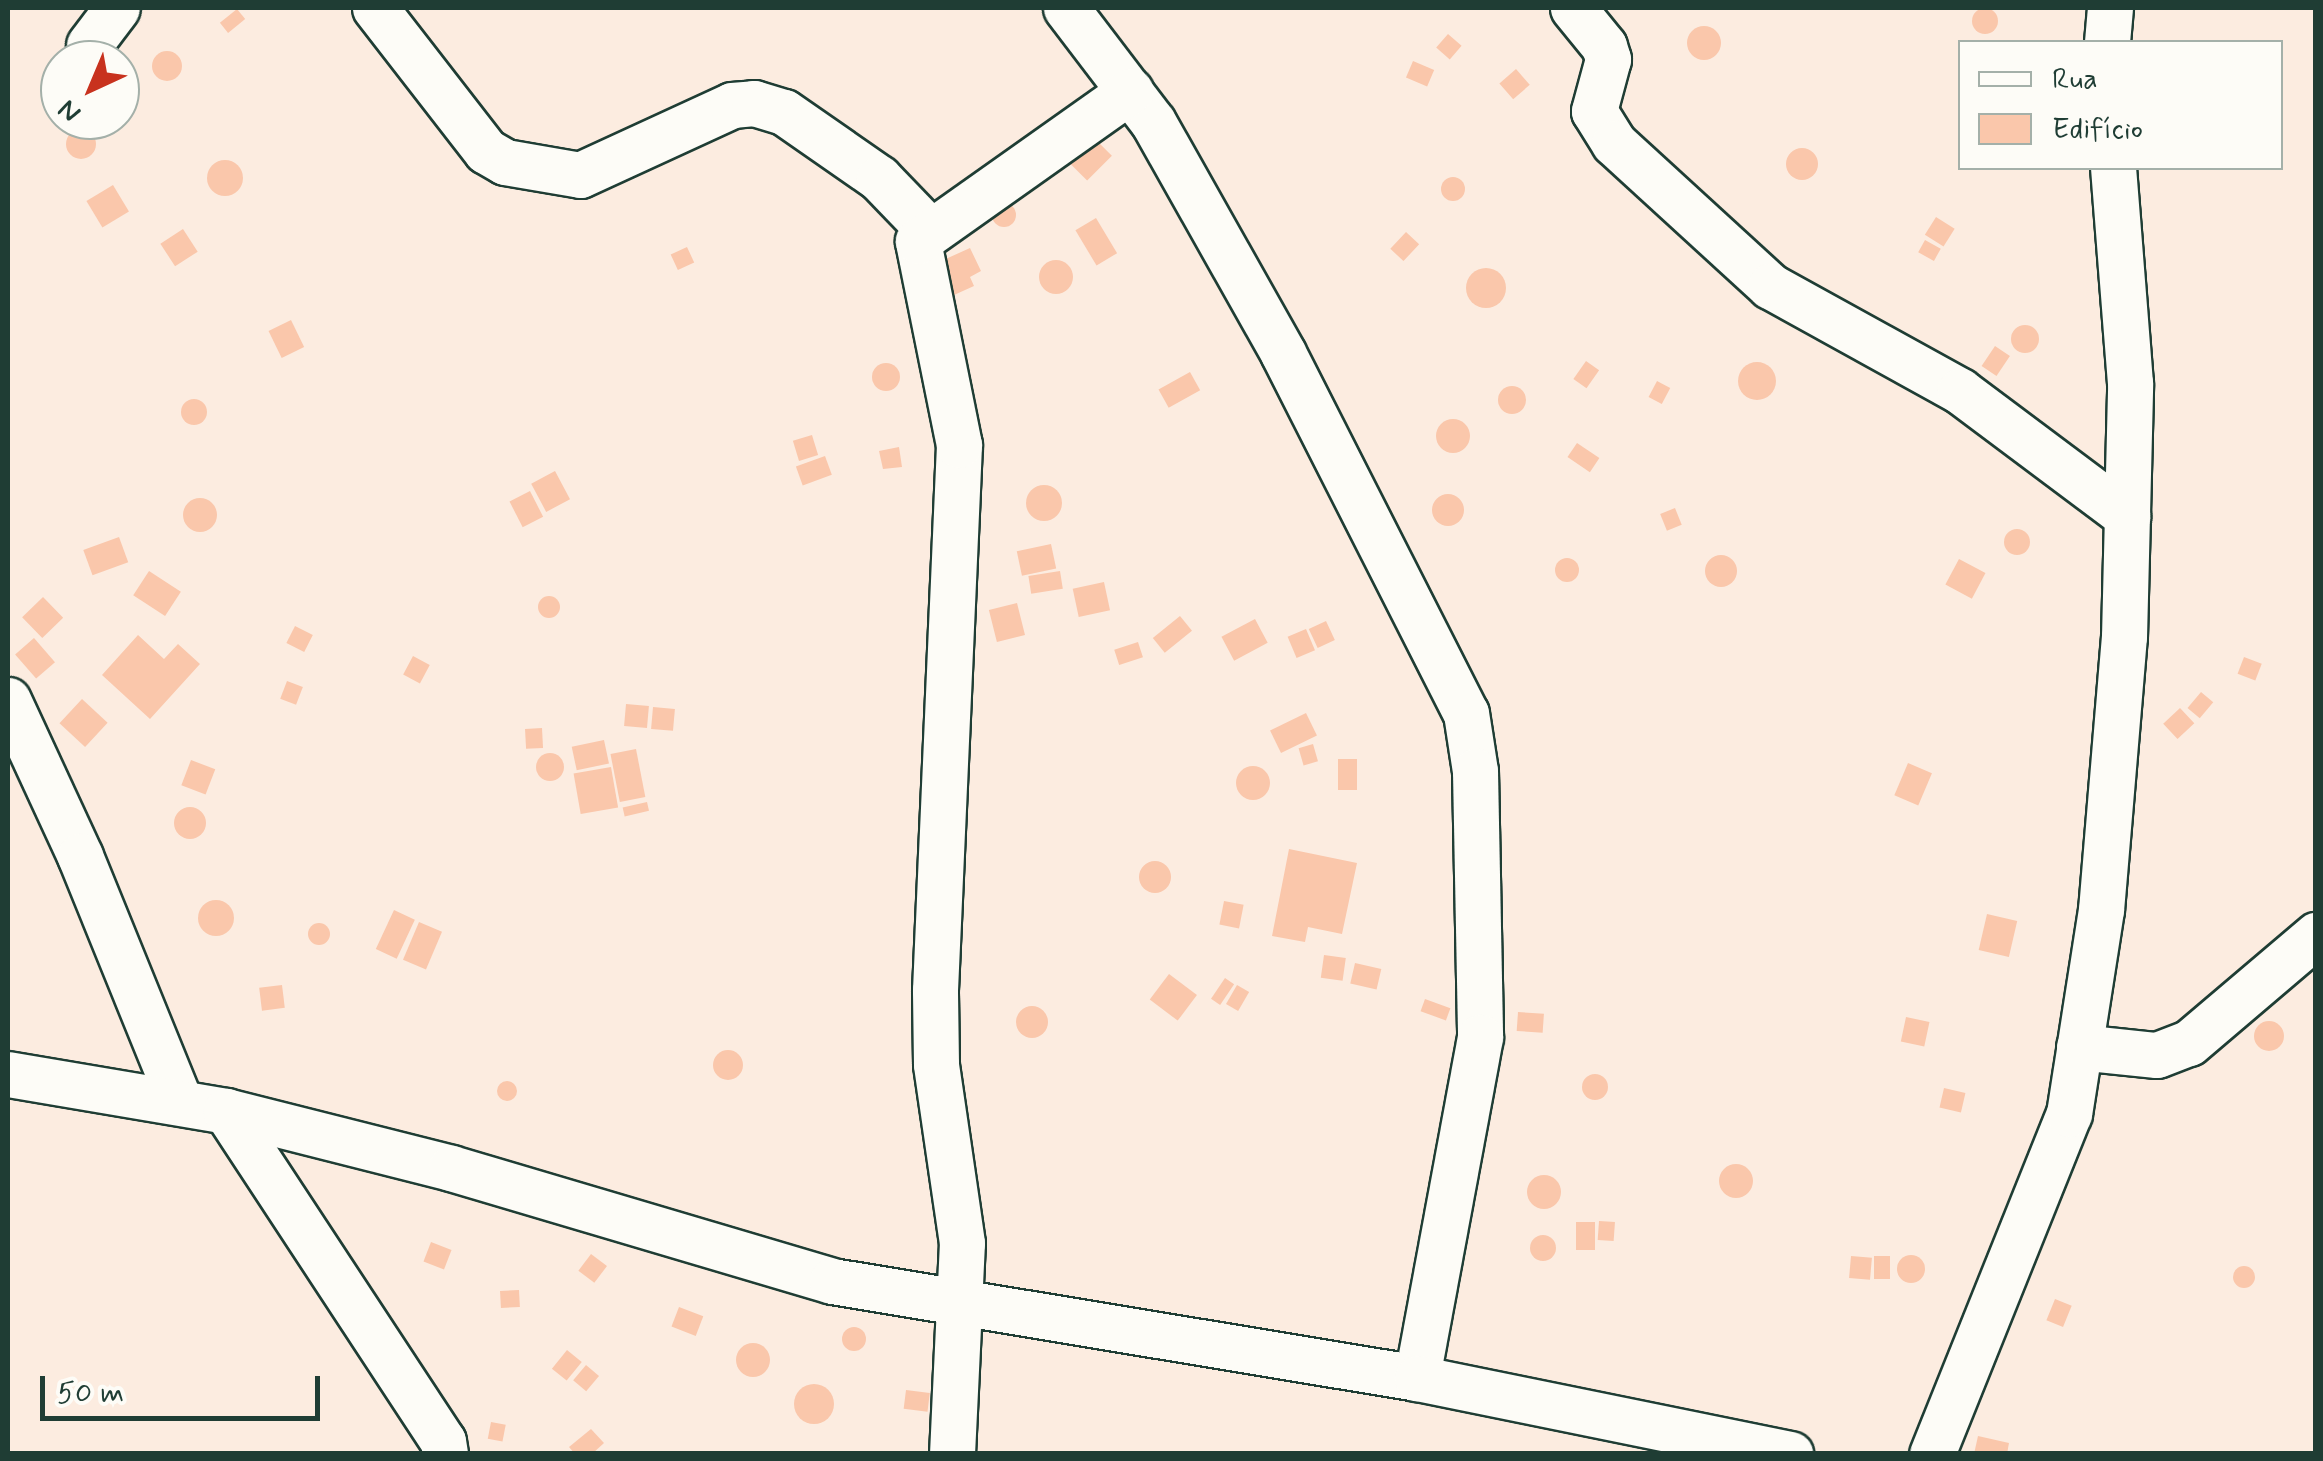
<!DOCTYPE html>
<meta charset="utf-8">
<style>
body{margin:0}
#map{position:relative;width:2323px;height:1461px;overflow:hidden;background:#fcece0;font-family:Mynerve,sans-serif}
div>[style]{position:absolute}
.building>*{inset:0;background:#fac7ab;transform-origin:0 0}
.round{border-radius:50%}
.roads{filter:drop-shadow(2px 0 #1f3d34) drop-shadow(-2px 0 #1f3d34) drop-shadow(0 2px #1f3d34) drop-shadow(0 -2px #1f3d34)}
.street>*{height:45px;margin:-22.5px;padding:0 22.5px;transform-origin:22.5px;border-radius:22.5px;background:#fdfcf7}
span{translate:-50% -50%;white-space:nowrap;text-align:center;line-height:1.15;-webkit-text-stroke:10px #fdfcf7;paint-order:stroke}
.frame{position:absolute;inset:0;border:10px solid #1f3d34;pointer-events:none}
.legend{position:absolute;left:1958px;top:40px;width:325px;height:130px;box-sizing:border-box;background:#fdfcf7;border:2px solid #a4b0a9;margin:0;padding:12px 18px;list-style:none;font-size:30px;color:#1f3d34}
.legend li{display:flex;align-items:center;gap:20px;height:50px}
.legend b{width:50px;border:2px solid #a4b0a9}
.north{position:absolute;left:40px;top:40px;width:100px;height:100px;box-sizing:border-box;background:#fdfcf7;border:2px solid #a4b0a9;border-radius:50%;rotate:224deg;font-size:28px;font-weight:700;line-height:40px;text-align:center;color:#1f3d34}
.north::after{content:'';display:block;margin:auto;width:35px;height:45px;background:#c8321e;clip-path:polygon(50% 0,100% 100%,50% 72%,0 100%)}
.scale{position:absolute;left:40px;top:1376px;width:280px;height:45px;box-sizing:border-box;border:5px solid #1f3d34;border-top:0;padding-left:12px;font-size:30px;line-height:35px;white-space:nowrap;color:#1f3d34;-webkit-text-stroke:8px #fdfcf7;paint-order:stroke}
</style>
<div id="map">
<div class="building">
<i class="round" style="left:1972px;top:8px;width:26px;height:26px"></i>
<i style="left:237px;top:9px;width:13px;height:22px;rotate:51deg"></i>
<i class="round" style="left:1687px;top:26px;width:34px;height:34px"></i>
<i style="left:1448px;top:34px;width:18px;height:18px;rotate:41deg"></i>
<i class="round" style="left:152px;top:51px;width:30px;height:30px"></i>
<i style="left:1413px;top:61px;width:23px;height:18px;rotate:23deg"></i>
<i style="left:1516px;top:69px;width:21px;height:22px;rotate:49deg"></i>
<i class="round" style="left:66px;top:129px;width:30px;height:30px"></i>
<i style="left:1085px;top:129px;width:38px;height:35px;rotate:45deg"></i>
<i class="round" style="left:1786px;top:148px;width:32px;height:32px"></i>
<i class="round" style="left:207px;top:160px;width:36px;height:36px"></i>
<i class="round" style="left:1441px;top:177px;width:24px;height:24px"></i>
<i style="left:113px;top:185px;width:31px;height:31px;rotate:59deg"></i>
<i class="round" style="left:992px;top:203px;width:24px;height:24px"></i>
<i style="left:1936px;top:217px;width:22px;height:21px;rotate:32deg"></i>
<i style="left:1096px;top:218px;width:41px;height:24px;rotate:59deg"></i>
<i style="left:183px;top:229px;width:27px;height:27px;rotate:57deg"></i>
<i style="left:1406px;top:232px;width:18px;height:23px;rotate:43deg"></i>
<i style="left:1925px;top:240px;width:18px;height:14px;rotate:29deg"></i>
<i style="left:687px;top:247px;width:17px;height:18px;rotate:65deg"></i>
<i style="clip-path:polygon(970px 248px,981px 271px,970px 277px,974px 286px,954px 295px,939px 262px)"></i>
<i class="round" style="left:1039px;top:260px;width:34px;height:34px"></i>
<i class="round" style="left:1466px;top:268px;width:40px;height:40px"></i>
<i style="left:291px;top:320px;width:30px;height:25px;rotate:64deg"></i>
<i class="round" style="left:2011px;top:325px;width:28px;height:28px"></i>
<i style="left:1995px;top:346px;width:18px;height:24px;rotate:34deg"></i>
<i style="left:1586px;top:361px;width:16px;height:22px;rotate:35deg"></i>
<i class="round" style="left:1738px;top:362px;width:38px;height:38px"></i>
<i class="round" style="left:872px;top:363px;width:28px;height:28px"></i>
<i style="left:1190px;top:372px;width:21px;height:36px;rotate:61deg"></i>
<i style="left:1657px;top:381px;width:15px;height:18px;rotate:28deg"></i>
<i class="round" style="left:1498px;top:386px;width:28px;height:28px"></i>
<i class="round" style="left:181px;top:399px;width:26px;height:26px"></i>
<i class="round" style="left:1436px;top:419px;width:34px;height:34px"></i>
<i style="left:812px;top:435px;width:21px;height:20px;rotate:73deg"></i>
<i style="left:1577px;top:443px;width:27px;height:17px;rotate:34deg"></i>
<i style="clip-path:polygon(899px 447px,902px 467px,883px 469px,879px 451px)"></i>
<i style="left:825px;top:456px;width:20px;height:31px;rotate:70deg"></i>
<i style="left:555px;top:471px;width:32px;height:27px;rotate:62deg"></i>
<i class="round" style="left:1026px;top:485px;width:36px;height:36px"></i>
<i style="left:530px;top:491px;width:29px;height:23px;rotate:63deg"></i>
<i class="round" style="left:1432px;top:494px;width:32px;height:32px"></i>
<i class="round" style="left:183px;top:498px;width:34px;height:34px"></i>
<i style="left:1675px;top:508px;width:18px;height:16px;rotate:68deg"></i>
<i class="round" style="left:2004px;top:529px;width:26px;height:26px"></i>
<i style="left:119px;top:537px;width:27px;height:38px;rotate:70deg"></i>
<i style="left:1051px;top:544px;width:25px;height:35px;rotate:78deg"></i>
<i class="round" style="left:1705px;top:555px;width:32px;height:32px"></i>
<i class="round" style="left:1555px;top:558px;width:24px;height:24px"></i>
<i style="left:1959px;top:559px;width:30px;height:29px;rotate:28deg"></i>
<i style="left:149px;top:571px;width:38px;height:29px;rotate:33deg"></i>
<i style="left:1060px;top:571px;width:18px;height:32px;rotate:81deg"></i>
<i style="left:1104px;top:582px;width:29px;height:32px;rotate:78deg"></i>
<i class="round" style="left:538px;top:596px;width:22px;height:22px"></i>
<i style="left:43px;top:597px;width:29px;height:29px;rotate:46deg"></i>
<i style="left:1017px;top:603px;width:33px;height:29px;rotate:76deg"></i>
<i style="left:1180px;top:616px;width:19px;height:35px;rotate:51deg"></i>
<i style="left:1255px;top:619px;width:27px;height:38px;rotate:62deg"></i>
<i style="left:1326px;top:621px;width:21px;height:19px;rotate:65deg"></i>
<i style="left:295px;top:626px;width:20px;height:19px;rotate:27deg"></i>
<i style="left:1306px;top:629px;width:23px;height:20px;rotate:67deg"></i>
<i style="clip-path:polygon(138px 635px,164px 659px,178px 644px,200px 664px,150px 719px,102px 675px)"></i>
<i style="left:34px;top:638px;width:32px;height:25px;rotate:49deg"></i>
<i style="left:1138px;top:642px;width:16px;height:25px;rotate:72deg"></i>
<i style="left:413px;top:656px;width:19px;height:21px;rotate:28deg"></i>
<i style="left:2244px;top:657px;width:19px;height:18px;rotate:21deg"></i>
<i style="left:287px;top:681px;width:17px;height:19px;rotate:21deg"></i>
<i style="left:2201px;top:692px;width:16px;height:21px;rotate:40deg"></i>
<i style="left:82px;top:699px;width:35px;height:33px;rotate:43deg"></i>
<i style="left:626px;top:704px;width:23px;height:22px;rotate:5deg"></i>
<i style="left:653px;top:707px;width:22px;height:22px;rotate:5deg"></i>
<i style="left:2180px;top:708px;width:21px;height:23px;rotate:47deg"></i>
<i style="left:1306px;top:713px;width:25px;height:40px;rotate:64deg"></i>
<i style="left:542px;top:728px;width:20px;height:17px;rotate:87deg"></i>
<i style="left:604px;top:740px;width:24px;height:33px;rotate:78deg"></i>
<i style="left:1313px;top:744px;width:18px;height:15px;rotate:74deg"></i>
<i style="left:636px;top:749px;width:49px;height:26px;rotate:79deg"></i>
<i class="round" style="left:536px;top:753px;width:28px;height:28px"></i>
<i style="left:1338px;top:759px;width:19px;height:31px"></i>
<i style="left:191px;top:760px;width:26px;height:27px;rotate:21deg"></i>
<i style="left:1908px;top:763px;width:26px;height:35px;rotate:23deg"></i>
<i class="round" style="left:1236px;top:766px;width:34px;height:34px"></i>
<i style="left:611px;top:767px;width:41px;height:38px;rotate:80deg"></i>
<i style="left:647px;top:802px;width:9px;height:25px;rotate:77deg"></i>
<i class="round" style="left:174px;top:807px;width:32px;height:32px"></i>
<i style="clip-path:polygon(1289px 849px,1357px 863px,1342px 934px,1308px 927px,1305px 942px,1272px 936px)"></i>
<i class="round" style="left:1139px;top:861px;width:32px;height:32px"></i>
<i class="round" style="left:198px;top:900px;width:36px;height:36px"></i>
<i style="left:1224px;top:901px;width:20px;height:24px;rotate:11deg"></i>
<i style="left:394px;top:910px;width:23px;height:43px;rotate:25deg"></i>
<i style="left:1987px;top:914px;width:31px;height:37px;rotate:13deg"></i>
<i style="left:419px;top:922px;width:25px;height:41px;rotate:23deg"></i>
<i class="round" style="left:308px;top:923px;width:22px;height:22px"></i>
<i style="left:1324px;top:955px;width:22px;height:23px;rotate:8deg"></i>
<i style="left:1355px;top:963px;width:27px;height:21px;rotate:13deg"></i>
<i style="left:1169px;top:974px;width:35px;height:32px;rotate:37deg"></i>
<i style="left:1225px;top:978px;width:11px;height:25px;rotate:34deg"></i>
<i style="left:282px;top:985px;width:23px;height:23px;rotate:83deg"></i>
<i style="left:1237px;top:985px;width:14px;height:22px;rotate:30deg"></i>
<i style="left:1425px;top:999px;width:27px;height:13px;rotate:20deg"></i>
<i class="round" style="left:1016px;top:1006px;width:32px;height:32px"></i>
<i style="left:1518px;top:1012px;width:26px;height:19px;rotate:4deg"></i>
<i style="left:1906px;top:1017px;width:24px;height:25px;rotate:12deg"></i>
<i class="round" style="left:2254px;top:1021px;width:30px;height:30px"></i>
<i class="round" style="left:713px;top:1050px;width:30px;height:30px"></i>
<i class="round" style="left:1582px;top:1074px;width:26px;height:26px"></i>
<i class="round" style="left:497px;top:1081px;width:20px;height:20px"></i>
<i style="left:1944px;top:1088px;width:22px;height:20px;rotate:13deg"></i>
<i class="round" style="left:1719px;top:1164px;width:34px;height:34px"></i>
<i class="round" style="left:1527px;top:1175px;width:34px;height:34px"></i>
<i style="left:1599px;top:1221px;width:16px;height:19px;rotate:4deg"></i>
<i style="left:1595px;top:1222px;width:28px;height:19px;rotate:90deg"></i>
<i class="round" style="left:1530px;top:1235px;width:26px;height:26px"></i>
<i style="left:431px;top:1242px;width:22px;height:21px;rotate:21deg"></i>
<i style="left:591px;top:1254px;width:20px;height:21px;rotate:37deg"></i>
<i class="round" style="left:1897px;top:1255px;width:28px;height:28px"></i>
<i style="left:1851px;top:1256px;width:21px;height:22px;rotate:5deg"></i>
<i style="left:1874px;top:1256px;width:16px;height:23px"></i>
<i class="round" style="left:2233px;top:1266px;width:22px;height:22px"></i>
<i style="left:519px;top:1290px;width:17px;height:19px;rotate:87deg"></i>
<i style="left:2055px;top:1299px;width:18px;height:23px;rotate:22deg"></i>
<i style="left:679px;top:1307px;width:26px;height:21px;rotate:21deg"></i>
<i class="round" style="left:842px;top:1327px;width:24px;height:24px"></i>
<i class="round" style="left:736px;top:1343px;width:34px;height:34px"></i>
<i style="left:567px;top:1350px;width:19px;height:24px;rotate:39deg"></i>
<i style="left:586px;top:1365px;width:17px;height:20px;rotate:40deg"></i>
<i class="round" style="left:794px;top:1384px;width:40px;height:40px"></i>
<i style="left:906px;top:1390px;width:24px;height:19px;rotate:7deg"></i>
<i style="left:491px;top:1422px;width:15px;height:17px;rotate:11deg"></i>
<i style="clip-path:polygon(591px 1429px,604px 1443px,592px 1454px,575px 1454px,569px 1447px)"></i>
<i style="clip-path:polygon(1978px 1436px,2009px 1443px,2007px 1454px,1974px 1454px)"></i>
</div>
<div class="roads">
<div class="street">
<i style="left:375px;top:8px;width:181px;rotate:52.2deg"></i>
<i style="left:486px;top:151px;width:22px;rotate:30deg"></i>
<i style="left:505px;top:162px;width:76px;rotate:9.8deg"></i>
<i style="left:580px;top:175px;width:167px;rotate:-24.7deg"></i>
<i style="left:732px;top:105px;width:22px;rotate:-5deg"></i>
<i style="left:754px;top:103px;width:31px;rotate:17deg"></i>
<i style="left:784px;top:112px;width:116px;rotate:34.8deg"></i>
<i style="left:879px;top:178px;width:71px;rotate:46.1deg"></i>
<i style="left:1066px;top:8px;width:143px;rotate:52.7deg"></i>
<i style="left:1153px;top:122px;width:265px;rotate:60.6deg"></i>
<i style="left:1283px;top:353px;width:404px;rotate:63.1deg"></i>
<i style="left:1466px;top:713px;width:59px;rotate:81.2deg"></i>
<i style="left:1475px;top:771px;width:266px;rotate:88.9deg"></i>
<i style="left:1480px;top:1037px;width:347px;rotate:100.5deg"></i>
<i style="left:1573px;top:8px;width:49px;rotate:50.8deg"></i>
<i style="left:1604px;top:46px;width:14px;rotate:73deg"></i>
<i style="left:1608px;top:59px;width:54px;rotate:105.1deg"></i>
<i style="left:1594px;top:111px;width:38px;rotate:58deg"></i>
<i style="left:1614px;top:143px;width:212px;rotate:42.5deg"></i>
<i style="left:1770px;top:286px;width:217px;rotate:28.9deg"></i>
<i style="left:1960px;top:391px;width:209px;rotate:36.8deg"></i>
<i style="left:2107px;top:42px;width:34px;rotate:-85deg"></i>
<i style="left:89px;top:45px;width:46px;rotate:-52.9deg"></i>
<i style="left:8px;top:700px;width:172px;rotate:65.2deg"></i>
<i style="left:80px;top:856px;width:263px;rotate:67.9deg"></i>
<i style="left:2079px;top:1047px;width:78px;rotate:5.9deg"></i>
<i style="left:2157px;top:1055px;width:34px;rotate:-21deg"></i>
<i style="left:2189px;top:1043px;width:167px;rotate:-40.4deg"></i>
<i style="left:8px;top:1074px;width:221px;rotate:9.6deg"></i>
<i style="left:226px;top:1111px;width:232px;rotate:14.2deg"></i>
<i style="left:451px;top:1168px;width:397px;rotate:16.5deg"></i>
<i style="left:832px;top:1281px;width:593px;rotate:9.41deg"></i>
<i style="left:1417px;top:1378px;width:381px;rotate:11.5deg"></i>
<i style="left:226px;top:1111px;width:395px;rotate:56.7deg"></i>
<i style="left:443px;top:1441px;width:13px;rotate:81deg"></i>
<i style="left:952px;top:1454px;width:211px;rotate:-87.3deg"></i>
<i style="left:962px;top:1243px;width:181px;rotate:-98.3deg"></i>
<i style="left:936px;top:1064px;width:74px;rotate:-90.8deg"></i>
<i style="left:935px;top:990px;width:546px;rotate:-87.48deg"></i>
<i style="left:959px;top:445px;width:208px;rotate:-101.4deg"></i>
<i style="left:918px;top:241px;width:260px;rotate:-35.3deg"></i>
<i style="left:1932px;top:1454px;width:367px;rotate:-68.1deg"></i>
<i style="left:2069px;top:1114px;width:206px;rotate:-81.1deg"></i>
<i style="left:2101px;top:910px;width:274px;rotate:-85.2deg"></i>
<i style="left:2124px;top:637px;width:254px;rotate:-88.6deg"></i>
<i style="left:2130px;top:383px;width:216px;rotate:-94.5deg"></i>
</div>
</div>
<div class="frame"></div>
<ul class="legend">
<li><b style="height:12px;background:#fdfcf7"></b>Rua</li>
<li><b style="height:28px;background:#fac7ab"></b>Edifício</li>
</ul>
<div class="north">N</div>
<div class="scale">50 m</div>
</div>
